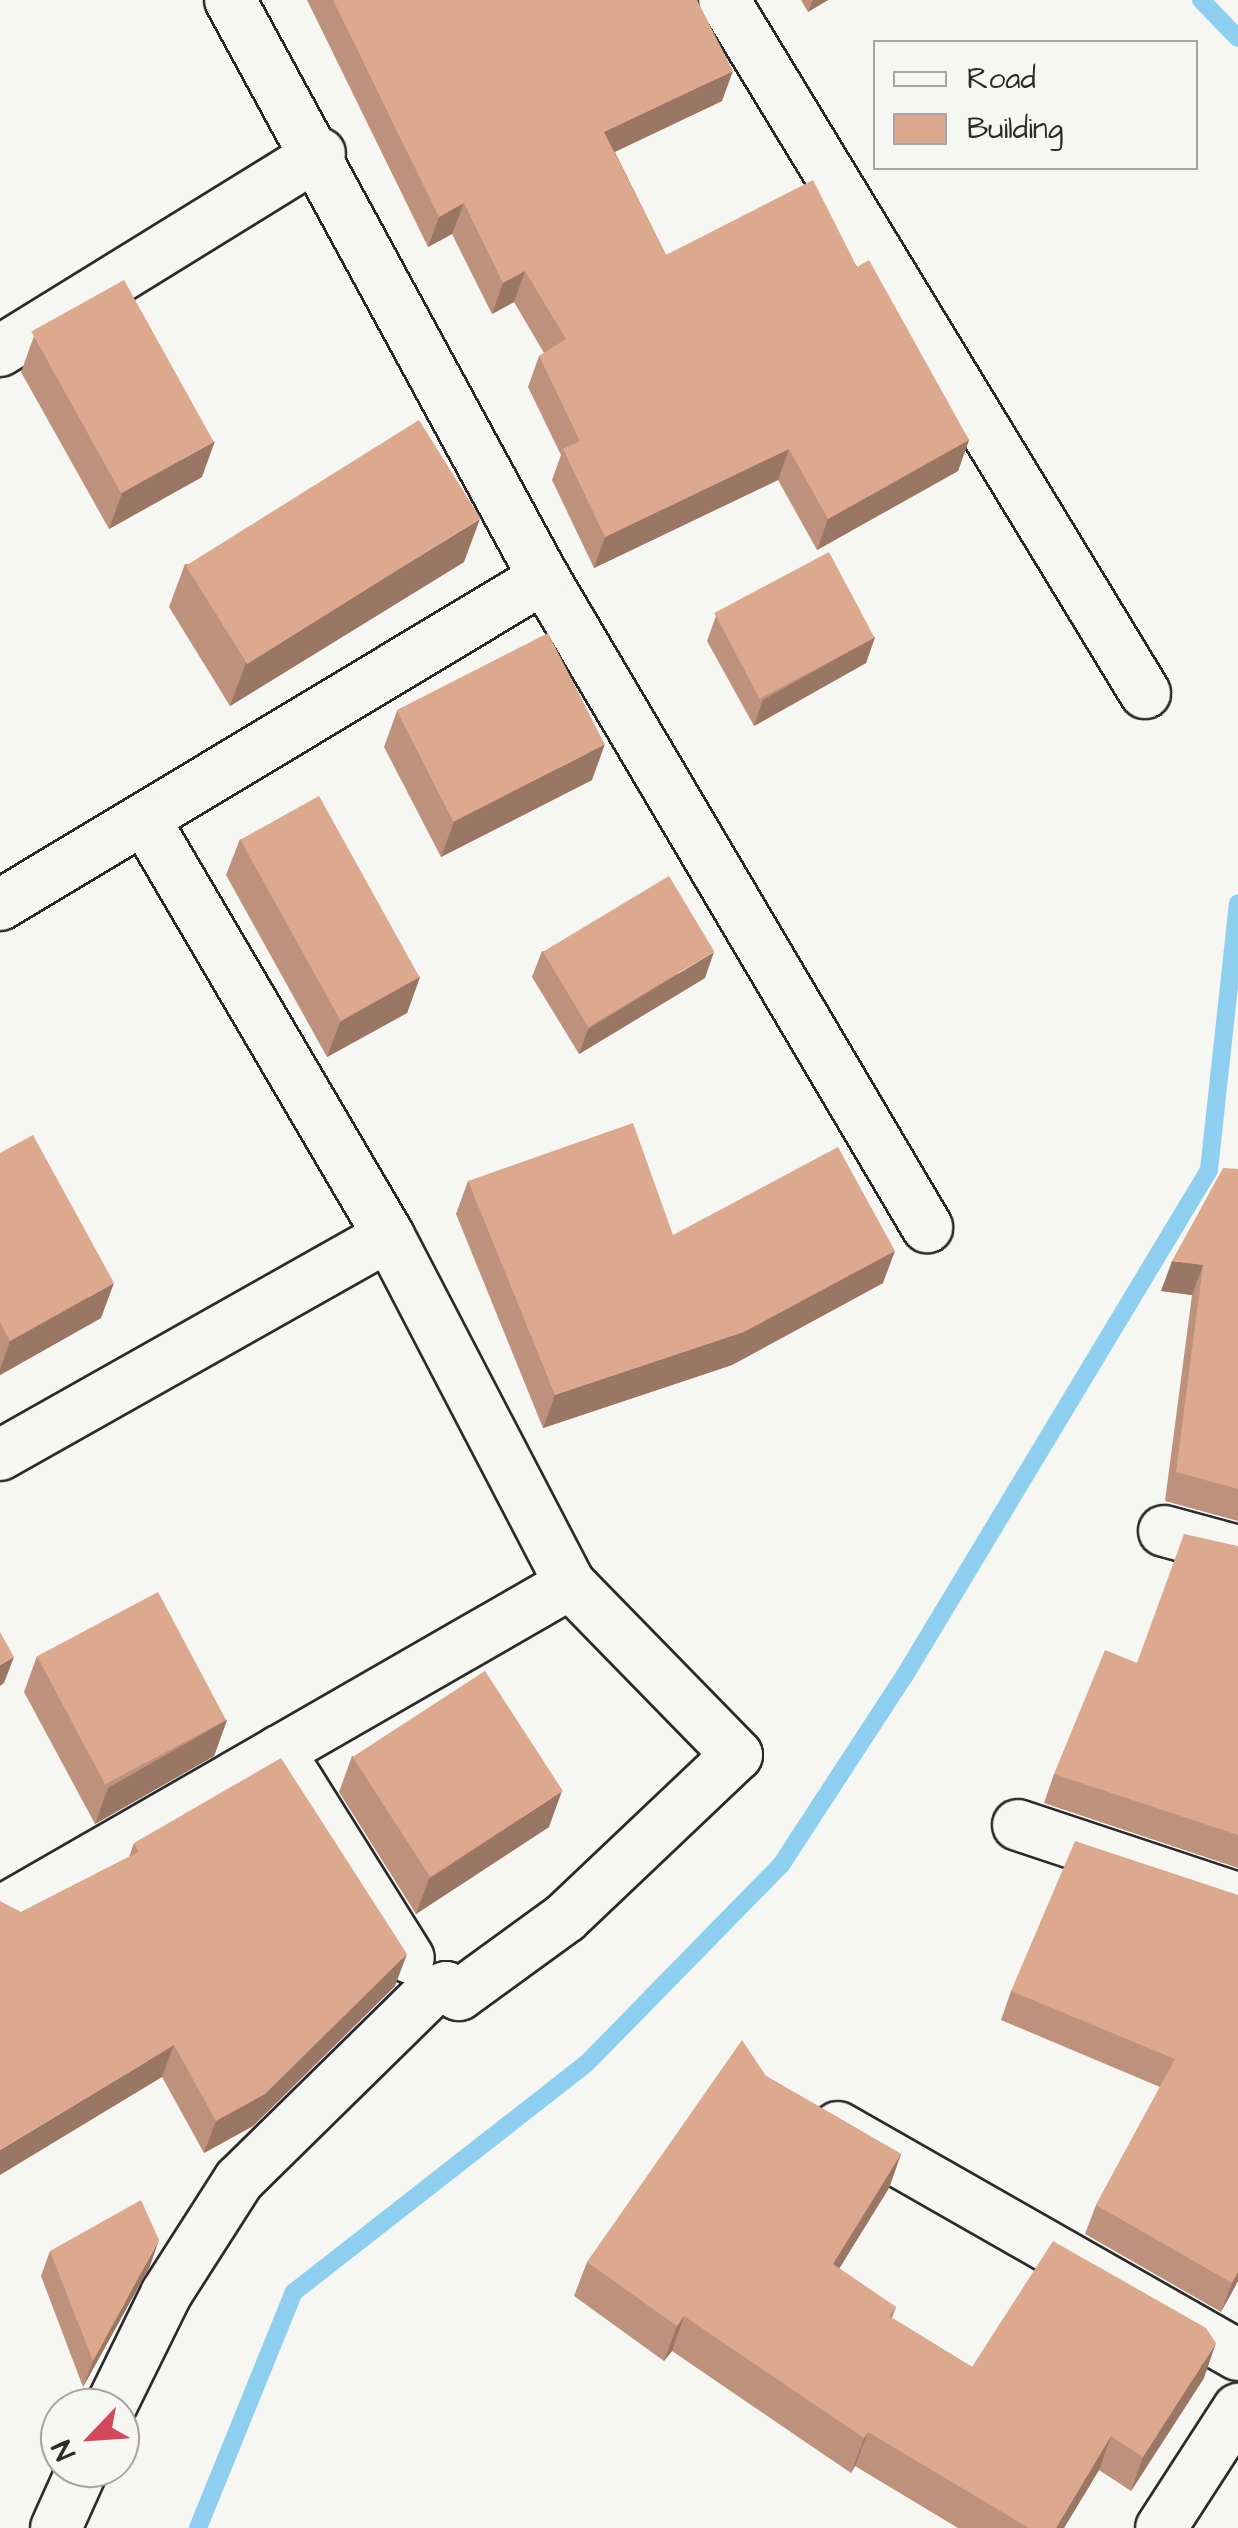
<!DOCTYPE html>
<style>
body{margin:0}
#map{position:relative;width:1238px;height:2528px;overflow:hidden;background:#f6f6f2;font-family:"Architects Daughter",sans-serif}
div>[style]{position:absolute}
.stream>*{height:18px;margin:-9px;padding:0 9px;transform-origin:9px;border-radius:9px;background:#8ecff0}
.roads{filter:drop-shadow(2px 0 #2b2b2b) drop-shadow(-2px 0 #2b2b2b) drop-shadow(0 2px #2b2b2b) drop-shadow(0 -2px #2b2b2b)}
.street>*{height:50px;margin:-25px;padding:0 25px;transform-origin:25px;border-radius:25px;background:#f6f6f2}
.wall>*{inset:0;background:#bd917b}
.shaded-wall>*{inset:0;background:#9a7664}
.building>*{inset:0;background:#dca98f;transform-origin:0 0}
span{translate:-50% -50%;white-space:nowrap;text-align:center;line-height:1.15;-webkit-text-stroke:10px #f6f6f2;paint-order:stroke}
.legend{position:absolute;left:873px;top:40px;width:325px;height:130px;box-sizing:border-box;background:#f6f6f2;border:2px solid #a5a5a2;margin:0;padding:12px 18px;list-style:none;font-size:30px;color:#2b2b2b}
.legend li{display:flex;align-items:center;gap:20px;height:50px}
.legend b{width:50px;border:2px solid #a5a5a2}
.north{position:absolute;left:40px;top:2388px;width:100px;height:100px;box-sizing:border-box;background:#f6f6f2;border:2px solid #a5a5a2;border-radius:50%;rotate:245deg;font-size:28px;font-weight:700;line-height:40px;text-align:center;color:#2b2b2b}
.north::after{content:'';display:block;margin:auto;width:35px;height:45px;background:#d1495b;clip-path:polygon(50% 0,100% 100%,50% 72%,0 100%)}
</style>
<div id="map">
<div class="stream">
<i style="left:1201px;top:0;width:53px;rotate:45.8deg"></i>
<i style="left:198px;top:2528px;width:255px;rotate:-67.9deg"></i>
<i style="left:294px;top:2292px;width:370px;rotate:-38deg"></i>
<i style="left:586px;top:2064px;width:279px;rotate:-45.6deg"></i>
<i style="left:781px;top:1865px;width:227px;rotate:-56.9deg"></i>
<i style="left:905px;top:1675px;width:589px;rotate:-58.95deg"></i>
<i style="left:1209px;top:1170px;width:268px;rotate:-83.8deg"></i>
</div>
<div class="roads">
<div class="street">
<i style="left:724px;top:0;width:811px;rotate:58.72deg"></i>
<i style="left:0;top:351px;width:376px;rotate:-31.7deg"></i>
<i style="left:544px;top:578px;width:754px;rotate:59.45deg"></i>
<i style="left:0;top:905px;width:635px;rotate:-31.01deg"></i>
<i style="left:544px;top:578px;width:658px;rotate:-118.51deg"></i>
<i style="left:0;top:1455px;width:446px;rotate:-29.4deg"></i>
<i style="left:1164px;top:1531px;width:77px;rotate:15.1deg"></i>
<i style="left:279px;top:1751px;width:244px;rotate:57.9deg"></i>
<i style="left:1018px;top:1825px;width:232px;rotate:18.4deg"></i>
<i style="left:0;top:1912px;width:658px;rotate:-29.92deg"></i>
<i style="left:838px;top:2127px;width:460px;rotate:29.7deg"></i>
<i style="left:110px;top:2408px;width:127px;rotate:-63.8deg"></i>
<i style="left:166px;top:2294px;width:135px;rotate:-57.4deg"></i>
<i style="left:239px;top:2180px;width:267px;rotate:-44.5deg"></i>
<i style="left:429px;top:1993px;width:18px;rotate:-19deg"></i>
<i style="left:446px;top:1987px;width:15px;rotate:32deg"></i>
<i style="left:459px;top:1995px;width:131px;rotate:-36deg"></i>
<i style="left:565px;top:1918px;width:237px;rotate:-43.5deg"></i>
<i style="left:737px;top:1755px;width:239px;rotate:-134.3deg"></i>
<i style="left:570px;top:1584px;width:392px;rotate:-117.5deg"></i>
<i style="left:389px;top:1236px;width:482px;rotate:-120.4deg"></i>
<i style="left:56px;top:2528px;width:66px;rotate:-65.8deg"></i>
<i style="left:1161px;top:2528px;width:142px;rotate:-57.1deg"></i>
</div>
</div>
<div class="wall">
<i style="clip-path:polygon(307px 0,697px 0,722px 101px,615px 152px,666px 255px,857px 267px,969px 440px,958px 471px,817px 550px,778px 480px,594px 568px,552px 480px,561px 455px,528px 387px,539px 356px,544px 353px,514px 302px,492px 314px,452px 234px,428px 247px)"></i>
<i style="clip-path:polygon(801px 0,828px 0,808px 12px)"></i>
<i style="clip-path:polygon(34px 336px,202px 477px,109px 529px,21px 372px)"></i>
<i style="clip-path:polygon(464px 562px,230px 706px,169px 607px,185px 564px)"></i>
<i style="clip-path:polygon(716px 616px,875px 637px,866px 663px,754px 726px,707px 641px)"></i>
<i style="clip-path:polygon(397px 711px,592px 780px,441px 857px,384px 747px)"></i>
<i style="clip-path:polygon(240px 839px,420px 977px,407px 1013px,327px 1057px,226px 875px)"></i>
<i style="clip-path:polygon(542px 951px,705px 978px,579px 1054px,532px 977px)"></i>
<i style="clip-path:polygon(0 1153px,101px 1318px,0 1375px)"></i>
<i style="clip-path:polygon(1238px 1169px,1238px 1521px,1165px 1501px,1192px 1295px,1161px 1291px)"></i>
<i style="clip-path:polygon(468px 1181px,673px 1235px,883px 1283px,732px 1365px,543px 1428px,456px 1214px)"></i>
<i style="clip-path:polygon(1238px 1546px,1238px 1868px,1044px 1803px,1054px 1774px,1137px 1663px)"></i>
<i style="clip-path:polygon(37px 1656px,227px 1720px,214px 1756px,95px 1824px,24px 1692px)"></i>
<i style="clip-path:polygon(352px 1756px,549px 1827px,416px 1914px,339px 1792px)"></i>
<i style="clip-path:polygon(134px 1843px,395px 1986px,253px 2126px,204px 2153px,162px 2077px,21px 1912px,129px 1857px)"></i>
<i style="clip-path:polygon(1238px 1895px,1238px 2281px,1221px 2312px,1085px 2234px,1096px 2205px,1160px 2087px,1001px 2020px,1011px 1991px)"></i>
<i style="clip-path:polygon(766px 2076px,901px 2154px,889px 2188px,839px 2269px,896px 2307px,892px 2318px,972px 2367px,1204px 2378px,1131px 2491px,1099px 2470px,1064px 2528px,958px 2528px,855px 2466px,851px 2473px,672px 2351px,664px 2361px,574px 2296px,587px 2262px)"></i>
<i style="clip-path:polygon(50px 2251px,150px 2266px,83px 2387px,41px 2276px)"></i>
</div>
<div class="shaded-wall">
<i style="clip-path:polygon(813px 0,828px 0,808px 12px)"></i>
<i style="clip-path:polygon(733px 71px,722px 101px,593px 162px,604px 132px)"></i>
<i style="clip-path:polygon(464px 203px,452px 234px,428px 247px,439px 217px)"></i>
<i style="clip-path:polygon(525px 271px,514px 302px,492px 314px,503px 283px)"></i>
<i style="clip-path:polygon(969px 440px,958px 471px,817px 550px,828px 519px)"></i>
<i style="clip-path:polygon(215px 441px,202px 477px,109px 529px,122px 493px)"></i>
<i style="clip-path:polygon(789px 449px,778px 480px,594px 568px,605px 537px)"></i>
<i style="clip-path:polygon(480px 519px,464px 562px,230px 706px,246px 663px)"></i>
<i style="clip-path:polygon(875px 637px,866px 663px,754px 726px,763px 700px)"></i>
<i style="clip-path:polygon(605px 744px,592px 780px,441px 857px,454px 822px)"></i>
<i style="clip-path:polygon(714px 952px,705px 978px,579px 1054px,588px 1029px)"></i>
<i style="clip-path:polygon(420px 977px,407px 1013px,327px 1057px,340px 1022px)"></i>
<i style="clip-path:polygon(895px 1251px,883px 1283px,732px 1365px,543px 1428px,555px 1395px)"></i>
<i style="clip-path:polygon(1172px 1261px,1203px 1265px,1192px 1295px,1161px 1291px)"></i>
<i style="clip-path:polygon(114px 1283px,101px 1318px,0 1375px,0 1369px,10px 1341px)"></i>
<i style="clip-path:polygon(14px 1657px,4px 1683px,0 1686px,0 1665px)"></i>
<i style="clip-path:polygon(227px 1720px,214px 1756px,95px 1824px,108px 1788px)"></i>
<i style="clip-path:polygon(562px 1791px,549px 1827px,416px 1914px,429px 1879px)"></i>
<i style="clip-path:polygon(407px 1954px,395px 1986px,253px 2126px,204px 2153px,216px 2121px)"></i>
<i style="clip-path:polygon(174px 2045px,162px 2077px,0 2175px,0 2150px)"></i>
<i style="clip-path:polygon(901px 2154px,889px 2188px,820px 2299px,833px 2264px)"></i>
<i style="clip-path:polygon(159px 2240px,150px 2266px,83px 2387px,93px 2361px)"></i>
<i style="clip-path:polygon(1238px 2272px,1238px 2281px,1221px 2312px,1232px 2283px)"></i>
<i style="clip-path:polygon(684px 2316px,672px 2351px,664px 2361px,677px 2326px)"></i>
<i style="clip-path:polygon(1216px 2343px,1204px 2378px,1131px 2491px,1143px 2457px)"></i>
<i style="clip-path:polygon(868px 2432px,855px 2466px,851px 2473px,864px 2438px)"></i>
<i style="clip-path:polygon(1111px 2436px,1099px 2470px,1064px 2528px,1056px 2528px)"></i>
</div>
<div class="building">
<i style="clip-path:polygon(333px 0,697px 0,733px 71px,604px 132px,666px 255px,813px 180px,857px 267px,869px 260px,969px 440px,828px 519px,789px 449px,605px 537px,563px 449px,580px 441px,539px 356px,566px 339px,525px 271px,503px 283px,464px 203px,439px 217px)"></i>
<i style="left:124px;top:280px;width:185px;height:106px;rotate:61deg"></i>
<i style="left:419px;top:420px;width:116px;height:275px;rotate:58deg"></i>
<i style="left:829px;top:552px;width:97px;height:130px;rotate:62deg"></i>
<i style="left:548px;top:633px;width:125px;height:170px;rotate:63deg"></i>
<i style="left:319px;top:796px;width:207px;height:90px;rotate:61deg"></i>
<i style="left:669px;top:876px;width:88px;height:147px;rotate:59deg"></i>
<i style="clip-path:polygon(633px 1123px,673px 1235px,838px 1147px,895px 1251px,744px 1332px,555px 1395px,468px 1181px)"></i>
<i style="clip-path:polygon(33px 1135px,114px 1283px,10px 1341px,0 1322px,0 1153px)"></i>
<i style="clip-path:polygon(1223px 1168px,1238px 1169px,1238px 1489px,1176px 1472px,1203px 1265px,1172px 1261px)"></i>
<i style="clip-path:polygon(1184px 1534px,1238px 1546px,1238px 1835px,1054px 1774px,1105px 1650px,1137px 1663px)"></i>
<i style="left:158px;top:1592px;width:145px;height:137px;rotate:62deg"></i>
<i style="clip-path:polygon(0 1632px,14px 1657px,0 1665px)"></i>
<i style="left:485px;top:1671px;width:143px;height:158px;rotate:57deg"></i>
<i style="clip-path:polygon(281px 1758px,407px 1954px,265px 2094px,216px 2121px,174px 2045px,0 2150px,0 1901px,21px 1912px,138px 1852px,134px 1843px)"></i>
<i style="clip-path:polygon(1075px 1841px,1238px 1895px,1238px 2272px,1232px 2283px,1096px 2205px,1175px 2059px,1011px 1991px)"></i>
<i style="clip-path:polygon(742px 2040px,766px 2076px,901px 2154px,833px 2264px,896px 2307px,889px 2316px,972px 2367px,1053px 2241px,1206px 2328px,1216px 2343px,1143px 2457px,1111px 2436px,1056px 2528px,1029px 2528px,868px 2432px,864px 2438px,684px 2316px,677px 2326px,587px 2262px)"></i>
<i style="clip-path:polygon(141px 2200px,159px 2240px,93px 2361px,50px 2251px)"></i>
</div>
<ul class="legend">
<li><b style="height:12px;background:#f6f6f2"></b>Road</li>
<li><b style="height:28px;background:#dca98f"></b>Building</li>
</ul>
<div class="north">N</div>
</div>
